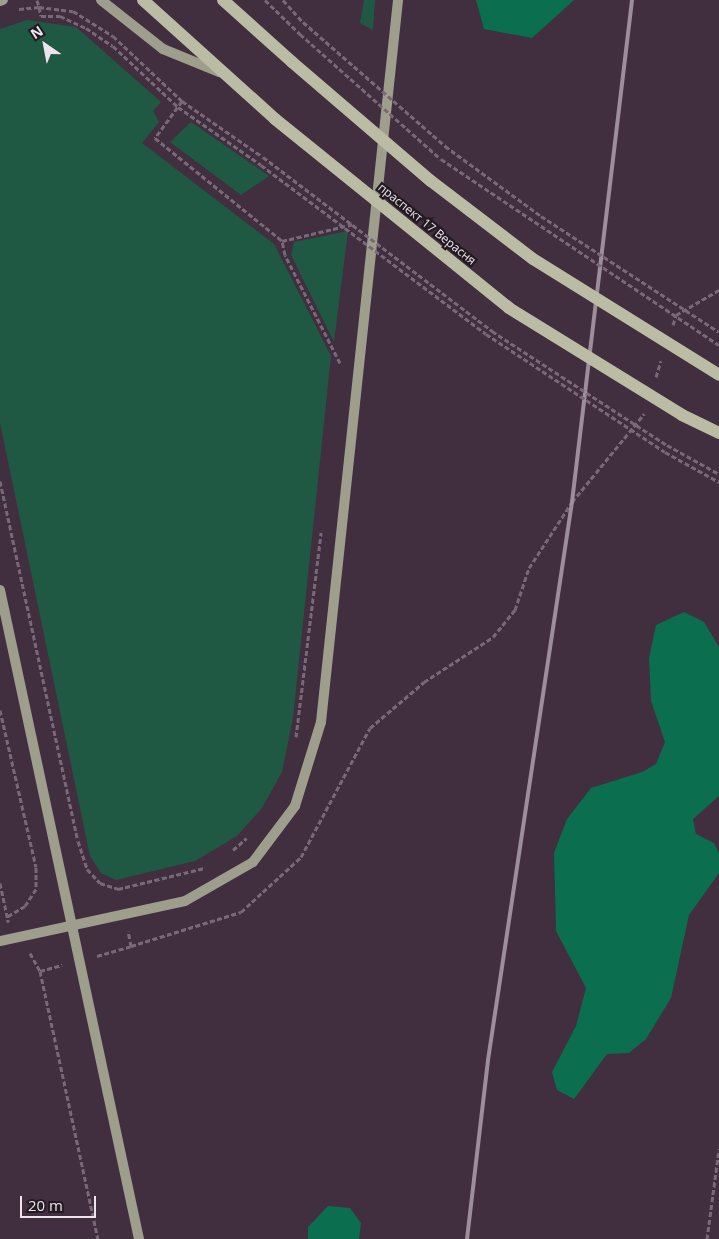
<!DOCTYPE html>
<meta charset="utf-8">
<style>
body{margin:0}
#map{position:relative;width:719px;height:1239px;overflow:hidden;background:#412e3f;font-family:"Open Sans",sans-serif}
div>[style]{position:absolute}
.green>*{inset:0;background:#205943}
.forest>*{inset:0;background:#0b6e4e}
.path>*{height:3px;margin-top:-1.5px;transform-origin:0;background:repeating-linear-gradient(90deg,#796877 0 5px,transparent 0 7.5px)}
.secondary>*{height:10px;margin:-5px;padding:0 5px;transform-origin:5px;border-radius:5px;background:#9d9f8c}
.primary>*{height:12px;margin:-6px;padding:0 6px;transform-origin:6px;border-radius:6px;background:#babca3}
.rail>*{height:4px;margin:-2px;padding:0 2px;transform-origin:2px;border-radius:2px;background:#9d8e9c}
.path-bridge>*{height:3px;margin-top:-1.5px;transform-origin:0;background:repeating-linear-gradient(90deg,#796877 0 5px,transparent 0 7.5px)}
.primary-bridge>*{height:12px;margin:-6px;padding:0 6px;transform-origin:6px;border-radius:6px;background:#babca3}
span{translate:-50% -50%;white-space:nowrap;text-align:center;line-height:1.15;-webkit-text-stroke:4.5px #221a21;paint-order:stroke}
.street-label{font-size:12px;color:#efe3ee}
.north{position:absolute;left:20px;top:20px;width:50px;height:50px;-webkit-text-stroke:4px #221a21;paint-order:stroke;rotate:327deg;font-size:14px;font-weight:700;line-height:20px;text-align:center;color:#efe3ee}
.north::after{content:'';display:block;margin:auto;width:18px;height:22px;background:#efe3ee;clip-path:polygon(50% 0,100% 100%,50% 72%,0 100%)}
.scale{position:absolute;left:20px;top:1196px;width:76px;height:22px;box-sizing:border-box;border:2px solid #efe3ee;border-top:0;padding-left:6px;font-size:15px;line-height:18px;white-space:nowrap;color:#efe3ee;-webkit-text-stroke:4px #221a21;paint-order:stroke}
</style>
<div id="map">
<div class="green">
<i style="clip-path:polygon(364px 0,375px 0,373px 30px,360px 23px)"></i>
<i style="clip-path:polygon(27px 20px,76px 27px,161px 102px,153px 111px,159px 122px,142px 143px,274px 244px,331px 356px,293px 718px,282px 772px,262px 808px,237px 836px,195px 861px,116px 880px,101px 873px,90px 856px,0 423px,0 29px)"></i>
<i style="clip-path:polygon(191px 122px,269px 176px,241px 195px,170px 142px)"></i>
<i style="clip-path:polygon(348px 231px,334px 342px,291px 255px,294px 242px)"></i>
</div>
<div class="forest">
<i style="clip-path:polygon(476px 0,574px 0,532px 38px,484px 29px)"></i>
<i style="clip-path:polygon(684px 612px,704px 622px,719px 647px,719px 796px,693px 819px,696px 834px,714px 843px,719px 853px,719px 873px,689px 915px,671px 998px,646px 1039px,629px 1053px,607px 1054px,574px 1099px,557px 1090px,552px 1072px,576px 1026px,586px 988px,556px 931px,554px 853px,567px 819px,591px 788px,642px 772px,656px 764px,665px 742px,651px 701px,649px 658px,656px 625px)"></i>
<i style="clip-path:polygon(328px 1206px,350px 1208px,361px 1223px,359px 1239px,308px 1239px,308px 1227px)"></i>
</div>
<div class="path">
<i style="left:37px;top:0;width:7px;rotate:74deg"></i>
<i style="left:39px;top:7px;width:34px;rotate:7deg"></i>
<i style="left:73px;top:11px;width:47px;rotate:32deg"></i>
<i style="left:113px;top:36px;width:95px;rotate:43.3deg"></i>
<i style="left:182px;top:101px;width:98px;rotate:34.7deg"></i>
<i style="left:265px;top:0;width:49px;rotate:44.2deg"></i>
<i style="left:283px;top:0;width:30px;rotate:48deg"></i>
<i style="left:19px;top:9px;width:20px;rotate:-6deg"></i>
<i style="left:39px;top:7px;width:9px;rotate:77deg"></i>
<i style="left:41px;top:16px;width:19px"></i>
<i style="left:60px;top:16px;width:29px;rotate:25deg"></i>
<i style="left:86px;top:28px;width:32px;rotate:34deg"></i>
<i style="left:113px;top:46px;width:89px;rotate:43.2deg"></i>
<i style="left:178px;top:107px;width:101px;rotate:34.9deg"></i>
<i style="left:182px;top:101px;width:46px;rotate:126.1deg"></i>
<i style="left:155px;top:138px;width:164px;rotate:39deg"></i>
<i style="left:673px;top:325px;width:10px;rotate:-73deg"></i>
<i style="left:676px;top:315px;width:50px;rotate:-30.2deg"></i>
<i style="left:340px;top:363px;width:121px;rotate:-117deg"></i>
<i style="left:285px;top:255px;width:14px;rotate:-102deg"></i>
<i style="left:282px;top:241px;width:74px;rotate:-13.3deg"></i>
<i style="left:656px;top:377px;width:17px;rotate:-73deg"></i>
<i style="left:0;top:481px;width:368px;rotate:77.8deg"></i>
<i style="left:78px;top:841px;width:29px;rotate:72deg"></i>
<i style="left:87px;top:869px;width:19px;rotate:47deg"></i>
<i style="left:100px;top:883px;width:19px;rotate:18deg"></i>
<i style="left:118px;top:889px;width:89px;rotate:-13.7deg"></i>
<i style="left:0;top:710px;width:161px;rotate:77.1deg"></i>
<i style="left:36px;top:867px;width:22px;rotate:90deg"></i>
<i style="left:36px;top:889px;width:20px;rotate:123deg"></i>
<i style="left:25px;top:906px;width:21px;rotate:149deg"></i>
<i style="left:296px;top:737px;width:206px;rotate:-83deg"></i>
<i style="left:233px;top:850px;width:18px;rotate:-41deg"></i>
<i style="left:0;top:883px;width:40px;rotate:78deg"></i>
<i style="left:131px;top:946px;width:115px;rotate:-17.2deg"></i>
<i style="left:241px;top:912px;width:81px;rotate:-42.5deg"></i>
<i style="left:301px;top:857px;width:146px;rotate:-61.9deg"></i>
<i style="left:370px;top:728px;width:71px;rotate:-40.4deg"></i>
<i style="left:424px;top:682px;width:82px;rotate:-33.1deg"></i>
<i style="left:493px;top:637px;width:35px;rotate:-51deg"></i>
<i style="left:515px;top:610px;width:44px;rotate:-71.6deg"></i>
<i style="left:529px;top:568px;width:79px;rotate:-56.9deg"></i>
<i style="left:572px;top:502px;width:114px;rotate:-50.7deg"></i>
<i style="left:30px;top:953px;width:21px;rotate:61deg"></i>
<i style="left:40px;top:971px;width:274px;rotate:77.8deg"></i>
<i style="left:97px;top:956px;width:35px;rotate:-16deg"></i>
<i style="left:131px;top:946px;width:15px;rotate:-101deg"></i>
<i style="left:40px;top:971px;width:23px;rotate:-15deg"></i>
<i style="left:707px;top:1239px;width:91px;rotate:-82.4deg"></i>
</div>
<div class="secondary">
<i style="left:101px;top:0;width:79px;rotate:38.3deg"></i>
<i style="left:163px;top:49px;width:61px;rotate:22.3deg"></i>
<i style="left:0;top:1px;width:3px;rotate:-18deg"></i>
<i style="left:0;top:590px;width:664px;rotate:77.91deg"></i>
<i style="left:0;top:941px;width:189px;rotate:-12.2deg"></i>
<i style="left:185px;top:901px;width:78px;rotate:-29.8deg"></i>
<i style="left:253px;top:862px;width:70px;rotate:-53.1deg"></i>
<i style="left:295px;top:806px;width:88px;rotate:-72.8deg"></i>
<i style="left:321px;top:722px;width:726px;rotate:-83.91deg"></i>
</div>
<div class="primary">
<i style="left:143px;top:0;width:178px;rotate:42deg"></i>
<i style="left:223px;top:0;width:93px;rotate:41.9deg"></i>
</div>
<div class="rail">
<i style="left:467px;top:1239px;width:180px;rotate:-83.3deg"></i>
<i style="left:488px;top:1060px;width:564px;rotate:-81.44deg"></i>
<i style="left:572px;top:502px;width:506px;rotate:-83.18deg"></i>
</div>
<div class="path-bridge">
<i style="left:303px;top:22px;width:189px;rotate:41.1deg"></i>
<i style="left:445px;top:146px;width:119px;rotate:36.1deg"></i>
<i style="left:541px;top:216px;width:212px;rotate:33.1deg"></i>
<i style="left:300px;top:34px;width:188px;rotate:41.6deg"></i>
<i style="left:441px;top:159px;width:334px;rotate:33.8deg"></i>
<i style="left:263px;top:157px;width:288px;rotate:37.2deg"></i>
<i style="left:492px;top:331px;width:209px;rotate:33.1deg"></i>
<i style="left:667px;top:445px;width:60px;rotate:29.1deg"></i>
<i style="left:261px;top:165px;width:281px;rotate:36.9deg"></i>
<i style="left:486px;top:334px;width:214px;rotate:33.4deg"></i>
<i style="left:665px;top:452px;width:62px;rotate:29.1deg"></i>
</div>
<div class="primary-bridge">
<i style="left:292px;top:62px;width:183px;rotate:40.6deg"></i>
<i style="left:431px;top:181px;width:128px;rotate:37.4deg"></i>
<i style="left:533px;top:259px;width:219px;rotate:31.9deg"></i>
<i style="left:275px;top:119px;width:301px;rotate:38.9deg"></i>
<i style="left:509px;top:308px;width:203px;rotate:31.7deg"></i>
<i style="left:682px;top:415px;width:41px;rotate:25.9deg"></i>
</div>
<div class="street-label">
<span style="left:427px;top:224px;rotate:39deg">праспект 17 Верасня</span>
</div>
<div class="north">N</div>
<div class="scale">20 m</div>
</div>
